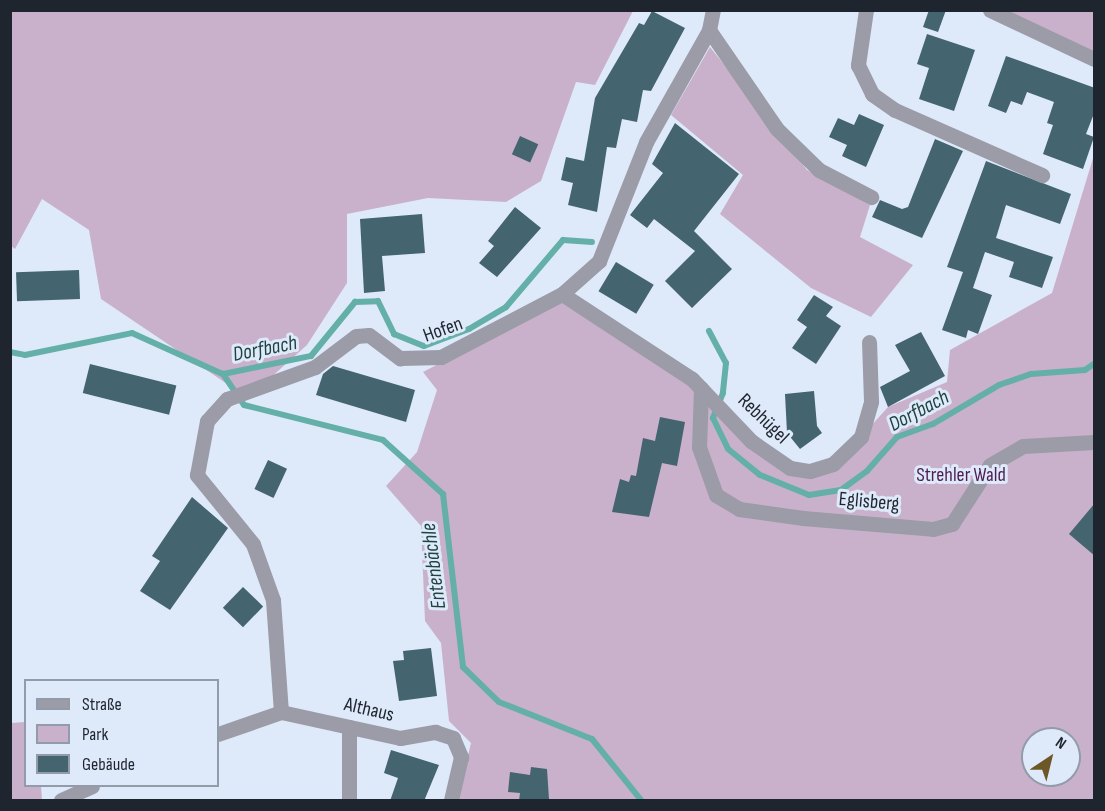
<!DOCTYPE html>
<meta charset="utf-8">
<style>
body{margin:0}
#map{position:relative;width:1105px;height:811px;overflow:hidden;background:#deeafa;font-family:"Sofia Sans Condensed",sans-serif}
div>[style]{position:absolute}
.green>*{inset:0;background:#cab1cb}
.stream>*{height:6px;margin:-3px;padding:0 3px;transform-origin:3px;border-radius:3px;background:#65afa9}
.building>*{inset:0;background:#44646f;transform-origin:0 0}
.minor>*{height:15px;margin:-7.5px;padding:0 7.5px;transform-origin:7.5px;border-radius:7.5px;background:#9c9ba8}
span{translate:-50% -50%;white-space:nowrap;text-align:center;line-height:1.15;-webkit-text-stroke:6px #deeafa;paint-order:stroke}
.street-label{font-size:20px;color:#1e252f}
.park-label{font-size:20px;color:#4e1c51}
.water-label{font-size:21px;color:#1f4340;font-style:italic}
.frame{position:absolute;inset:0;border:12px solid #1e252f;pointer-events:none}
.legend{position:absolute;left:24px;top:679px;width:195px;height:108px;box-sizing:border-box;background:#deeafa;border:2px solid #919ba9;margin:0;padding:8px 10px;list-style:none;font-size:18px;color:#1e252f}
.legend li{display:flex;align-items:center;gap:12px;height:30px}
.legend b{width:30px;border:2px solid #919ba9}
.north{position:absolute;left:1021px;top:727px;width:60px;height:60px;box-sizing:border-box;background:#deeafa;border:2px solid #919ba9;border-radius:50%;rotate:35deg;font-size:16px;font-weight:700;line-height:24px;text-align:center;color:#1e252f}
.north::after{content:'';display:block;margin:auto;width:21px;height:27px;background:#6c5827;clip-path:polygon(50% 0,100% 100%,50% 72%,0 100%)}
</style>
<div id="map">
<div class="green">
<i style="clip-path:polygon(10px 11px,633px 11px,595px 85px,576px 82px,541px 181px,506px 202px,428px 198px,347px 214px,347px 283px,307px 345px,248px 398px,101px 299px,89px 230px,42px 199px,15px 249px,11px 246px)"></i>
<i style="clip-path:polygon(995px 11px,1094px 11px,1094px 54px)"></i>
<i style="clip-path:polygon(710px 47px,807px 170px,870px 205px,860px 237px,913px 265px,871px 317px,811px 288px,720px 214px,743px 175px,671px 115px)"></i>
<i style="clip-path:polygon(evenodd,1094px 155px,1094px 800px,457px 800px,471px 743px,449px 721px,441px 643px,425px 621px,421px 526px,386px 486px,417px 452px,437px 390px,423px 372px,559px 301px,701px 388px,751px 441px,810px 471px,861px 437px,888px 407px,947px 382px,950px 350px,1052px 293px,1094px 155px,1033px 739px,1069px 739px,1069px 775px,1033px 775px,1033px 739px)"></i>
<i style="clip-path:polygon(25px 722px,26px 786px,41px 786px,42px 800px,11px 800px,11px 723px)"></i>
</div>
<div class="stream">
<i style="left:709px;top:331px;width:36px;rotate:62deg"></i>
<i style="left:726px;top:363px;width:30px;rotate:96deg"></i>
<i style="left:723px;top:393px;width:27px;rotate:112deg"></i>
<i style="left:713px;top:418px;width:34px;rotate:64deg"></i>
<i style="left:728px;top:449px;width:41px;rotate:39.1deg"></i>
<i style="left:760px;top:475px;width:53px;rotate:22.2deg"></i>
<i style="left:809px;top:495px;width:32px;rotate:-9deg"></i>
<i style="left:841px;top:490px;width:32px;rotate:-36deg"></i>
<i style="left:867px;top:471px;width:45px;rotate:-48.6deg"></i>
<i style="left:897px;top:437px;width:38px;rotate:-20deg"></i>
<i style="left:933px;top:424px;width:77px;rotate:-30.6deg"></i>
<i style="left:999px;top:385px;width:34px;rotate:-19deg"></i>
<i style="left:1031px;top:374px;width:54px;rotate:-4.2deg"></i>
<i style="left:1085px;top:370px;width:11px;rotate:-34deg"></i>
<i style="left:10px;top:352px;width:15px;rotate:11deg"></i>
<i style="left:25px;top:355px;width:109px;rotate:-11.6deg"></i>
<i style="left:132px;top:333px;width:100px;rotate:24.3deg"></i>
<i style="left:223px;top:374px;width:90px;rotate:-11.6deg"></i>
<i style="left:311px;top:356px;width:70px;rotate:-50.8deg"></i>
<i style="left:355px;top:302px;width:23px;rotate:-2deg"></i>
<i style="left:378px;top:301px;width:37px;rotate:64deg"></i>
<i style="left:394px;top:334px;width:32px;rotate:22deg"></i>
<i style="left:424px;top:346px;width:48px;rotate:-20.7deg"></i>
<i style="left:469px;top:329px;width:43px;rotate:-30.7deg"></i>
<i style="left:506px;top:307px;width:88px;rotate:-49.6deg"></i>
<i style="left:563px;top:240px;width:29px;rotate:4deg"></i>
<i style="left:223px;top:374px;width:37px;rotate:56deg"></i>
<i style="left:244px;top:405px;width:143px;rotate:14.1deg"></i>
<i style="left:383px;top:440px;width:81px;rotate:42deg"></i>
<i style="left:443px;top:494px;width:174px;rotate:83.4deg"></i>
<i style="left:463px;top:667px;width:50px;rotate:44.2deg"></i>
<i style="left:499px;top:702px;width:100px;rotate:21.7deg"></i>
<i style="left:592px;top:739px;width:78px;rotate:51.2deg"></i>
</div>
<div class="building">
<i style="clip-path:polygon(929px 10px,946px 10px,938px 32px,923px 27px)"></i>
<i style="clip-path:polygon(652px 11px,685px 28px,651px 91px,643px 90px,637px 122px,622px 119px,616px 148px,607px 147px,597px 212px,568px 205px,573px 183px,561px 180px,566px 157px,584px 161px,595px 98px,639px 23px,644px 25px)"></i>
<i style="clip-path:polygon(927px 34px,975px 50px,954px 111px,919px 99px,929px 68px,917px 64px)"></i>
<i style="clip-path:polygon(1006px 56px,1095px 88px,1095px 111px,1086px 134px,1094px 137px,1083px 169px,1043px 154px,1053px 125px,1047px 123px,1054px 102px,1027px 92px,1022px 105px,1011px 101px,1006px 113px,988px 106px)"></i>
<i style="clip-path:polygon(859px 114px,884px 125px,866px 167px,842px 156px,847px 145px,829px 137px,838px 118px,854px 125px)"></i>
<i style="clip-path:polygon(675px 123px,739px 174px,694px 231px,732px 269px,692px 308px,665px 281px,695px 251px,654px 219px,647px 228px,630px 215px,663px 173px,652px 164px)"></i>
<i style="left:520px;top:136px;width:20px;height:20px;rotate:24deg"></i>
<i style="clip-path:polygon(935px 139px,963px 151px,922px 238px,872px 217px,880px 200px,902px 209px,908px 207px)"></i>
<i style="clip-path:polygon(986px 161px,1071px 194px,1060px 224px,1006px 205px,996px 238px,1053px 257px,1042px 288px,1009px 277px,1014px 262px,985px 252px,973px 288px,992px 295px,978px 334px,968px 330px,966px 338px,942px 330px,963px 272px,947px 267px)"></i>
<i style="clip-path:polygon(515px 207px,541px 228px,497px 277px,479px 263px,494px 246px,488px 241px)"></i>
<i style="clip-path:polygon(422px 214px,425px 253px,382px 256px,385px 291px,364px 293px,360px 219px)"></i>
<i style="left:616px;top:262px;width:44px;height:34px;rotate:31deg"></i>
<i style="left:79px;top:270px;width:29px;height:63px;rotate:88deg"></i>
<i style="clip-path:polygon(814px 295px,833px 307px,826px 316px,841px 326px,816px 364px,792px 348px,807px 327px,797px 320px)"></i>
<i style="clip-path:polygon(921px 332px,945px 376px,888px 407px,880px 387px,910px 371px,895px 345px)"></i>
<i style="left:90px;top:364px;width:89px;height:30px;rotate:14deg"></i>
<i style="clip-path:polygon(333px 366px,415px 390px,406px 422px,316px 395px,323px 374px)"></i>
<i style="clip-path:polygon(814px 391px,817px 426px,822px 433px,800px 449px,787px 433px,785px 394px)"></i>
<i style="clip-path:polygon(660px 417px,685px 422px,677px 466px,662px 463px,649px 517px,612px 512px,620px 479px,629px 482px,631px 475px,636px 476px,643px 438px,655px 441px)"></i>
<i style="left:268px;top:460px;width:21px;height:32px;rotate:25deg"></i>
<i style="clip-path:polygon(192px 497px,228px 528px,170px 610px,140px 591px,160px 561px,152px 556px)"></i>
<i style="clip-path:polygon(1095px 503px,1095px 556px,1069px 534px)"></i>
<i style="left:243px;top:587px;width:28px;height:29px;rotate:44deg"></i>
<i style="clip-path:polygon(431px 648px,437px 696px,399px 701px,393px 661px,404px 660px,403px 651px)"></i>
<i style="clip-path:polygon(391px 750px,439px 765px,424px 801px,390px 801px,398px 778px,384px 773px)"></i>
<i style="clip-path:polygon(531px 767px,547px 769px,549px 799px,519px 801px,520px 793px,508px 792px,510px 772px,530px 775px)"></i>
</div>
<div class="minor">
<i style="left:866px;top:10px;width:56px;rotate:98.3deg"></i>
<i style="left:858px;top:65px;width:32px;rotate:64deg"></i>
<i style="left:872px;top:94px;width:28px;rotate:35deg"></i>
<i style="left:895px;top:110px;width:161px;rotate:23.9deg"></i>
<i style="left:990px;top:10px;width:115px;rotate:25.2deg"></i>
<i style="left:709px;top:30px;width:120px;rotate:55.5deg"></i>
<i style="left:777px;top:129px;width:59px;rotate:44.3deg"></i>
<i style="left:819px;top:170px;width:59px;rotate:27.4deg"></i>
<i style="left:562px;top:294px;width:155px;rotate:33.2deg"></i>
<i style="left:692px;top:379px;width:86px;rotate:46.4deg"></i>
<i style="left:751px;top:441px;width:47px;rotate:34.7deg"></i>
<i style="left:790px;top:468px;width:20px;rotate:9deg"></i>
<i style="left:810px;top:471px;width:24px;rotate:-17deg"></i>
<i style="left:833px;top:464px;width:39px;rotate:-44deg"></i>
<i style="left:861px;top:437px;width:37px;rotate:-74deg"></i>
<i style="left:871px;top:401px;width:59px;rotate:-91.9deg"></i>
<i style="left:701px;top:388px;width:59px;rotate:91.9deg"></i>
<i style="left:699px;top:447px;width:51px;rotate:70.5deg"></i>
<i style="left:716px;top:495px;width:27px;rotate:31deg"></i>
<i style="left:739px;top:509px;width:65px;rotate:8deg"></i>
<i style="left:803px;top:518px;width:130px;rotate:4.8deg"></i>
<i style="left:933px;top:529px;width:20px;rotate:-15deg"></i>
<i style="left:952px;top:524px;width:70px;rotate:-57.2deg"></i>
<i style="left:990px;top:465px;width:38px;rotate:-30deg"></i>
<i style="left:1023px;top:446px;width:71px;rotate:-3.2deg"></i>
<i style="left:281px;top:712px;width:112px;rotate:-94.1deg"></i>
<i style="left:273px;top:600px;width:59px;rotate:-109.7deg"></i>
<i style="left:253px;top:544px;width:89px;rotate:-129.1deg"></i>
<i style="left:197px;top:475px;width:55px;rotate:-79.5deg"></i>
<i style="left:207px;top:421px;width:30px;rotate:-48deg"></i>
<i style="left:227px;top:399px;width:94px;rotate:-20deg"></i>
<i style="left:315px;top:367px;width:51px;rotate:-37.1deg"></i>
<i style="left:356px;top:336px;width:13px;rotate:-4deg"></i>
<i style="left:369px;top:335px;width:39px;rotate:37deg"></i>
<i style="left:400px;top:358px;width:41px;rotate:-1.4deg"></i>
<i style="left:441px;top:357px;width:136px;rotate:-27.5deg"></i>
<i style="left:562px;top:294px;width:50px;rotate:-41.7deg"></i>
<i style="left:599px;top:261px;width:128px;rotate:-68.4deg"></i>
<i style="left:646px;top:142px;width:129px;rotate:-60.6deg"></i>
<i style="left:709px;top:30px;width:20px;rotate:-79deg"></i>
<i style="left:349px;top:727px;width:73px;rotate:90deg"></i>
<i style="left:218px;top:734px;width:67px;rotate:-19.2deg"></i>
<i style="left:281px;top:712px;width:122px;rotate:12.3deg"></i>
<i style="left:400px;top:738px;width:36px;rotate:-10deg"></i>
<i style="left:435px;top:732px;width:19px;rotate:18deg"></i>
<i style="left:453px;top:738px;width:21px;rotate:67deg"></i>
<i style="left:461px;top:757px;width:44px;rotate:103.1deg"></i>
<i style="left:61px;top:800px;width:34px;rotate:-24deg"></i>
</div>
<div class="street-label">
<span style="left:443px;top:330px;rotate:-20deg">Hofen</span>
<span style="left:763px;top:419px;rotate:44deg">Rebhügel</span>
<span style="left:869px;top:502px;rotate:5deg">Eglisberg</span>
<span style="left:369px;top:710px;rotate:13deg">Althaus</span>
</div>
<div class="park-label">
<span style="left:961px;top:475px">Strehler Wald</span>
</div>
<div class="water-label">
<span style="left:265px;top:349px;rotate:-11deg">Dorfbach</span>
<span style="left:919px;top:411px;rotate:-28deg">Dorfbach</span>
<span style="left:434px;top:566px;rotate:-97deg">Entenbächle</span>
</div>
<div class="frame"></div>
<ul class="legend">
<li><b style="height:8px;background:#9c9ba8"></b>Straße</li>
<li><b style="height:16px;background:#cab1cb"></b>Park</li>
<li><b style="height:16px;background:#44646f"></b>Gebäude</li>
</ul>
<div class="north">N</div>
</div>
